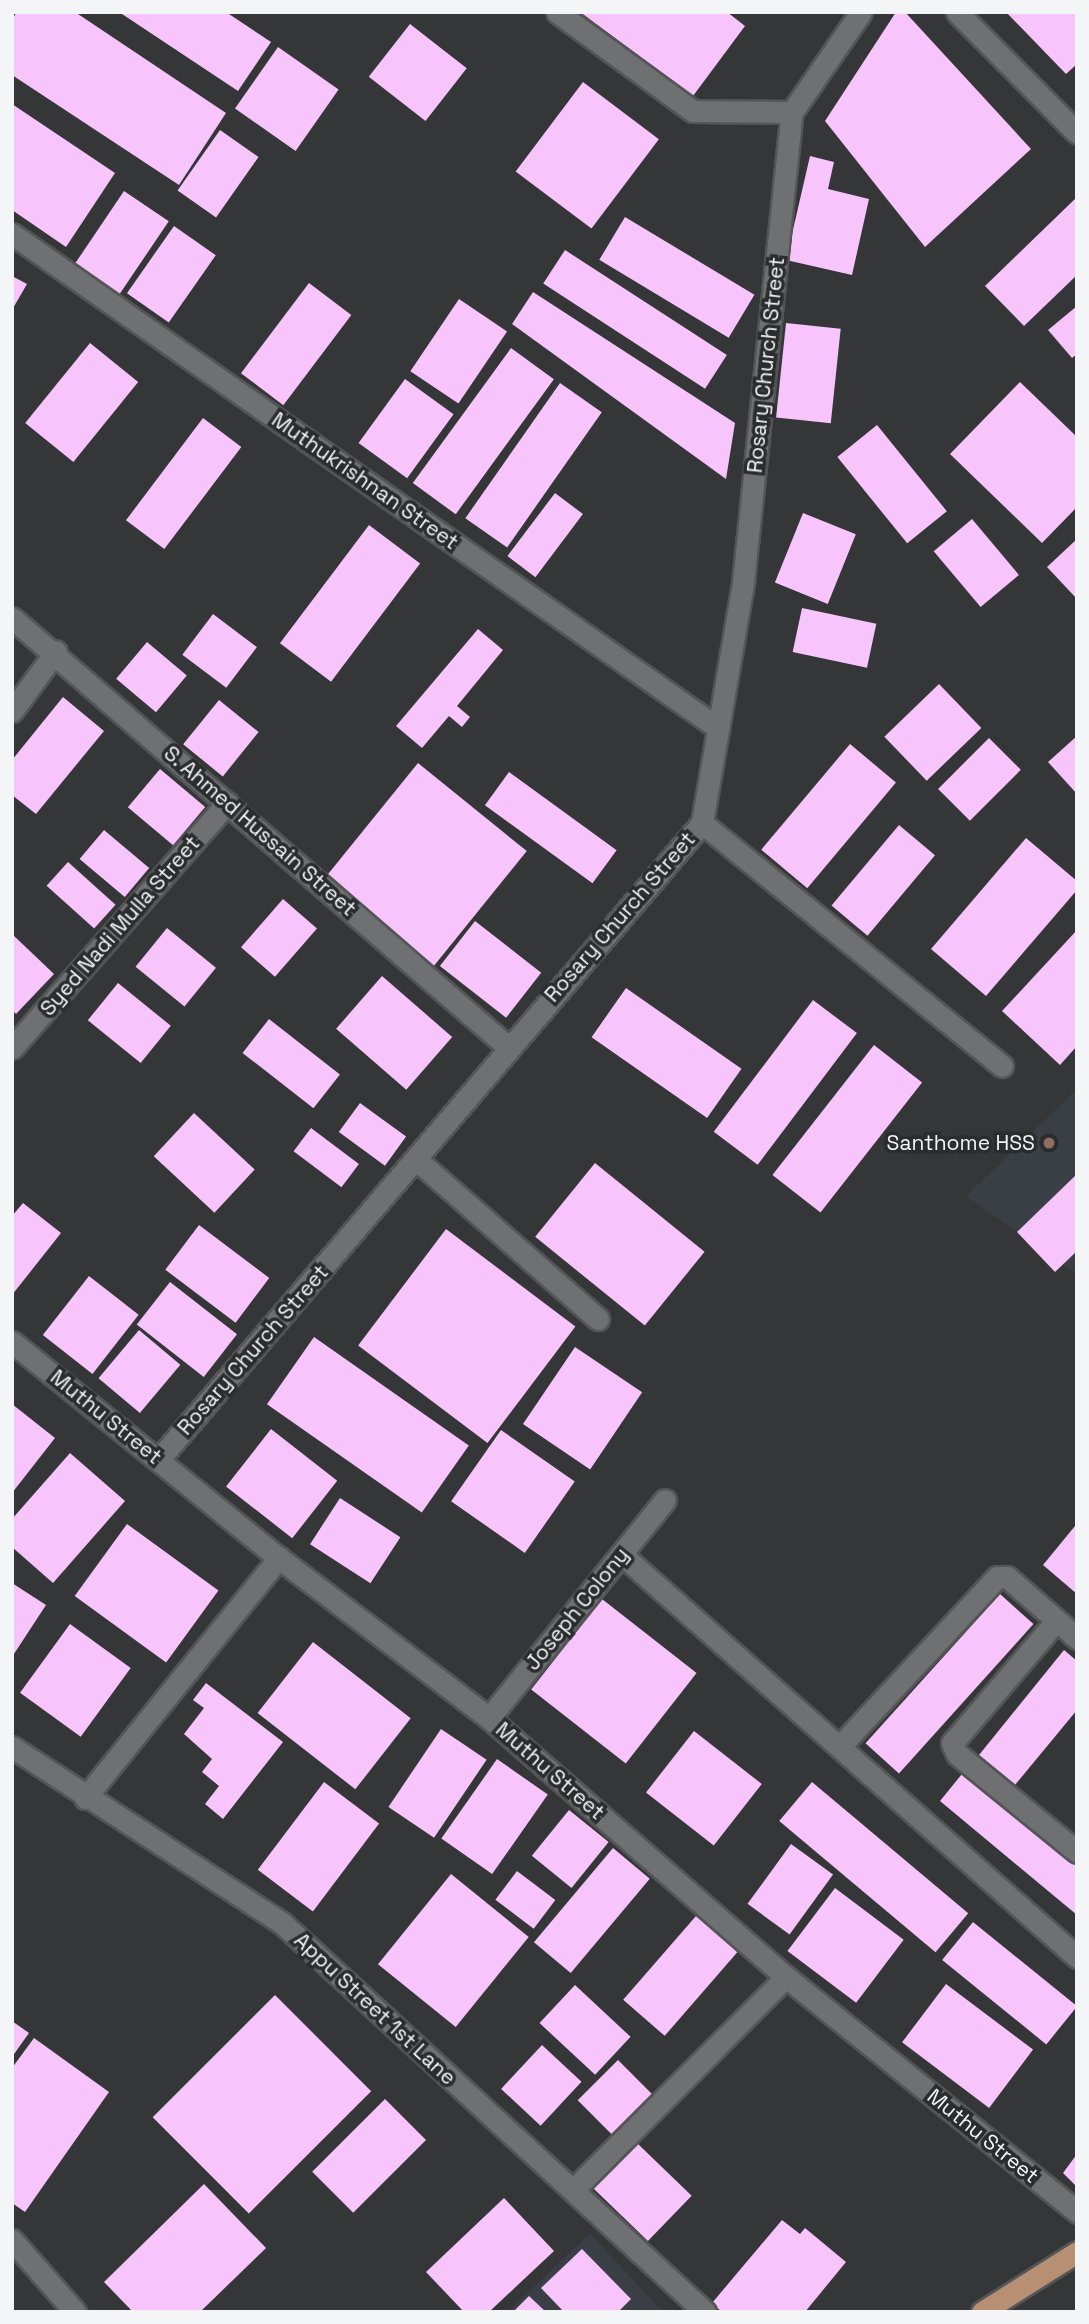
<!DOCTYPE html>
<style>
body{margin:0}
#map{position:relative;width:1089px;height:2324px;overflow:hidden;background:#343638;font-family:"Space Grotesk",sans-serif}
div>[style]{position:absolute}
.built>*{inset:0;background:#3a3f46}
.building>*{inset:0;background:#f8c4fc;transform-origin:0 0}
.roads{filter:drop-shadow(2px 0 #545557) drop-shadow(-2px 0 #545557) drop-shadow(0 2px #545557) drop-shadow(0 -2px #545557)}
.minor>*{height:21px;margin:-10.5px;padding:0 10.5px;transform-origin:10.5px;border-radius:10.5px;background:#6e7072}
.major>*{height:21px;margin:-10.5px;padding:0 10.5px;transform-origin:10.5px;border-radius:10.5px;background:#b78f73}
.dots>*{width:19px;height:19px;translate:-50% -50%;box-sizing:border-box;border:4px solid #2a2c2e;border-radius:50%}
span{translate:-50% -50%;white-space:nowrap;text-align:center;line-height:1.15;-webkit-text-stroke:7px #2a2c2e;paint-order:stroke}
.street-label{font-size:21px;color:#f4f5f6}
.poi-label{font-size:21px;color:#f4f5f6}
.right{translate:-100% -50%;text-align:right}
.frame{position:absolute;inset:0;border:14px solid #f4f5f6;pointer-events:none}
</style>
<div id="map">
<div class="built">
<i style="clip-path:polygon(1077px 1089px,1077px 1274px,966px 1196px)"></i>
<i style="clip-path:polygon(590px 2233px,663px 2312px,508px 2312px)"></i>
</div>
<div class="building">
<i style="clip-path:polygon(17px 12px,75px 12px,226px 113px,179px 185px,12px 75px,12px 19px)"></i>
<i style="clip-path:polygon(119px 12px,226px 12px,271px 42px,238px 91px)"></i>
<i style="clip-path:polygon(580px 12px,727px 12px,745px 26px,693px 96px)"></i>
<i style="clip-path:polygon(896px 12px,905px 12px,1031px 149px,925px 247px,825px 121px)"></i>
<i style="clip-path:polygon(1006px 12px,1077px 12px,1077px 64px,1066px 74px)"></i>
<i style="left:410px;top:24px;width:72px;height:67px;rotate:38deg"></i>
<i style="left:278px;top:47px;width:74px;height:75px;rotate:35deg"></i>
<i style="left:583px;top:82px;width:95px;height:112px;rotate:37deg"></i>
<i style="clip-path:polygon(12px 104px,115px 173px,66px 247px,12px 210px)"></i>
<i style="left:220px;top:130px;width:47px;height:74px;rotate:35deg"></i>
<i style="clip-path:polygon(810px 156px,834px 162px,828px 189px,869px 199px,852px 275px,786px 260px)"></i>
<i style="left:124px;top:191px;width:54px;height:90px;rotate:34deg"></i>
<i style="clip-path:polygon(1077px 197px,1077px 275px,1024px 326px,985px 286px)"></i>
<i style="left:625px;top:217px;width:151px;height:50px;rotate:31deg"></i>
<i style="left:174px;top:226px;width:51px;height:82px;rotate:35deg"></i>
<i style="left:565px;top:250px;width:193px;height:40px;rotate:33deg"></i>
<i style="clip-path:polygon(12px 276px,27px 284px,12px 310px)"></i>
<i style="left:309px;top:283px;width:53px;height:113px;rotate:37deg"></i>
<i style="clip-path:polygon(533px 292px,735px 423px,726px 479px,512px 324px)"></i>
<i style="left:459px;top:299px;width:58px;height:87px;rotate:34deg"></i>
<i style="clip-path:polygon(1077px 306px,1077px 354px,1072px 358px,1048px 330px)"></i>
<i style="left:786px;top:323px;width:55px;height:95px;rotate:6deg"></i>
<i style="left:90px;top:343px;width:62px;height:103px;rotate:39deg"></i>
<i style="left:511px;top:348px;width:53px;height:167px;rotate:36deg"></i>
<i style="left:405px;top:379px;width:60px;height:79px;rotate:36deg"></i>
<i style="clip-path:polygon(1020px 382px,1077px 437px,1077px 507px,1042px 543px,950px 454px)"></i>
<i style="left:560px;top:383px;width:51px;height:165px;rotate:35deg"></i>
<i style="left:203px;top:418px;width:48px;height:128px;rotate:37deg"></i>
<i style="left:877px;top:425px;width:111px;height:51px;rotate:51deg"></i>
<i style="left:555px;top:493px;width:35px;height:79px;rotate:37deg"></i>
<i style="left:803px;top:513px;width:57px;height:75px;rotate:22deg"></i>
<i style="left:972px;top:519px;width:73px;height:50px;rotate:50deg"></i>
<i style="left:369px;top:525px;width:64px;height:148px;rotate:37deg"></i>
<i style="clip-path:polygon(1077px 539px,1077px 599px,1047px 567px)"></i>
<i style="left:802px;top:608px;width:76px;height:45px;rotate:12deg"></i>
<i style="left:213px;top:614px;width:55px;height:51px;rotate:37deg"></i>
<i style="clip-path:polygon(478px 629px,503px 650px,457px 706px,470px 717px,462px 727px,449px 716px,422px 748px,396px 726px)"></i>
<i style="left:147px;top:642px;width:52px;height:48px;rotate:40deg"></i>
<i style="left:939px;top:684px;width:61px;height:76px;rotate:46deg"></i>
<i style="clip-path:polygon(63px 697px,104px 731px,36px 814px,12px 795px,12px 760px)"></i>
<i style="left:219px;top:700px;width:51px;height:57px;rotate:39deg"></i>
<i style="clip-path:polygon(1077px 736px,1077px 794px,1048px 762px)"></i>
<i style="left:989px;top:738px;width:45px;height:72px;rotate:45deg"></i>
<i style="left:850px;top:744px;width:60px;height:138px;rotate:40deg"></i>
<i style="left:418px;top:763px;width:140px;height:149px;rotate:39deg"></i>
<i style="left:160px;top:769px;width:59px;height:50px;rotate:40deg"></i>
<i style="left:509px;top:772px;width:133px;height:41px;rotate:36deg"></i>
<i style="left:899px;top:825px;width:47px;height:105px;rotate:40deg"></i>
<i style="left:104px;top:830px;width:59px;height:38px;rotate:40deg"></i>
<i style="clip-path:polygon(1026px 838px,1077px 881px,1077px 890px,986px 996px,931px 949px)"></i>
<i style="left:68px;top:862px;width:64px;height:32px;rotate:42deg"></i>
<i style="left:283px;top:899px;width:45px;height:64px;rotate:41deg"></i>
<i style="left:475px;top:921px;width:84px;height:57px;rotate:38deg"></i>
<i style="left:167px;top:928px;width:63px;height:50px;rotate:39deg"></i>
<i style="clip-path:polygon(1077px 930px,1077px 1046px,1060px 1065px,1002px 1011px)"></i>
<i style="clip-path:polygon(12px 934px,54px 974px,16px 1014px,12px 1010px)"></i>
<i style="left:382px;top:976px;width:93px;height:70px;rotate:41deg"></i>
<i style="left:118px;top:983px;width:68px;height:48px;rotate:39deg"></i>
<i style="left:626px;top:988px;width:141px;height:60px;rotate:35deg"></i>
<i style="left:813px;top:1000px;width:55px;height:165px;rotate:37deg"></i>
<i style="left:269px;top:1019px;width:90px;height:43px;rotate:38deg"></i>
<i style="left:874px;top:1045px;width:61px;height:165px;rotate:38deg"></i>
<i style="left:360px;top:1103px;width:57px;height:36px;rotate:36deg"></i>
<i style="left:194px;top:1113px;width:83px;height:59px;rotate:43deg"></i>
<i style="left:311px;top:1128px;width:60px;height:29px;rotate:37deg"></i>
<i style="left:595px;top:1163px;width:141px;height:95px;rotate:39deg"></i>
<i style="clip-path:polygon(1077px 1174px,1077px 1251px,1055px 1272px,1017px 1232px)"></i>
<i style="clip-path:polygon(23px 1203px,61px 1233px,12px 1295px,12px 1216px)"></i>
<i style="left:199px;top:1225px;width:88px;height:56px;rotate:37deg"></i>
<i style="left:446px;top:1229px;width:162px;height:146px;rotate:37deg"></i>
<i style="left:89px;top:1276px;width:63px;height:75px;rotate:38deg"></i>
<i style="left:170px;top:1282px;width:85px;height:54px;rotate:38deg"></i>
<i style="left:139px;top:1330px;width:54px;height:63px;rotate:40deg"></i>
<i style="left:314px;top:1337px;width:189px;height:82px;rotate:35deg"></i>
<i style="left:575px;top:1347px;width:81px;height:93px;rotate:34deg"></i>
<i style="clip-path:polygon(12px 1404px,55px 1438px,12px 1493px)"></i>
<i style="left:271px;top:1429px;width:84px;height:73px;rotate:38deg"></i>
<i style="left:501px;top:1430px;width:90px;height:87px;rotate:35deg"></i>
<i style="clip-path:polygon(70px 1453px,125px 1501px,53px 1583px,12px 1547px,12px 1519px)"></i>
<i style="left:340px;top:1498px;width:72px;height:55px;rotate:33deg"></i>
<i style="left:127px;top:1524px;width:113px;height:89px;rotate:36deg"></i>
<i style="clip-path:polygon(1075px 1526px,1077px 1528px,1077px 1594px,1043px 1565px)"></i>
<i style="clip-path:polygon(12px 1583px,46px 1605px,12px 1657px)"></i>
<i style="left:1000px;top:1594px;width:45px;height:201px;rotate:42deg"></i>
<i style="left:602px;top:1599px;width:120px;height:115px;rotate:38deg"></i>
<i style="left:70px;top:1624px;width:75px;height:85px;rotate:36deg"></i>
<i style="left:313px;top:1642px;width:124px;height:90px;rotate:38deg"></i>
<i style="clip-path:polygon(1064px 1650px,1077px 1661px,1077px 1710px,1015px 1785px,979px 1755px)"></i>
<i style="clip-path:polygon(206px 1683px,283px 1742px,223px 1819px,205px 1804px,219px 1786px,202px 1772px,212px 1759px,184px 1734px,204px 1708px,193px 1700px)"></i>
<i style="left:441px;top:1729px;width:55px;height:94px;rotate:34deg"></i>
<i style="left:694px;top:1731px;width:86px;height:78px;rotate:38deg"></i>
<i style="left:497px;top:1759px;width:62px;height:97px;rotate:35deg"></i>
<i style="clip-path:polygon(966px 1769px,1077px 1862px,1077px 1915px,940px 1801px)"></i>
<i style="left:324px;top:1782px;width:69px;height:110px;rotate:37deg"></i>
<i style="left:812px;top:1782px;width:204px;height:51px;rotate:40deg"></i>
<i style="left:569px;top:1810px;width:51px;height:59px;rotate:39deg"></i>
<i style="left:791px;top:1844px;width:52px;height:74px;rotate:36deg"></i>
<i style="left:613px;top:1848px;width:48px;height:123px;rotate:40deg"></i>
<i style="left:517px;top:1871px;width:48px;height:36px;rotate:37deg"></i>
<i style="left:451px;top:1874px;width:100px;height:116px;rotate:39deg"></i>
<i style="left:835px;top:1888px;width:86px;height:79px;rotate:37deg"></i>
<i style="left:696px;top:1916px;width:55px;height:111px;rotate:41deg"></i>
<i style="left:973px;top:1922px;width:134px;height:49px;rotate:39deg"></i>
<i style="left:946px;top:1984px;width:109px;height:73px;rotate:37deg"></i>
<i style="left:575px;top:1985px;width:76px;height:52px;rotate:43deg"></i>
<i style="left:275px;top:1995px;width:136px;height:173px;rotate:45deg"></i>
<i style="clip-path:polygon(12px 2021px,29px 2033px,12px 2057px)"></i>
<i style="clip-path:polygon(34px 2038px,109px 2092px,25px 2212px,12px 2203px,12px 2068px)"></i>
<i style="left:542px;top:2045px;width:54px;height:60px;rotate:43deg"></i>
<i style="left:618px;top:2060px;width:54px;height:57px;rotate:45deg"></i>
<i style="left:385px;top:2099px;width:58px;height:103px;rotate:45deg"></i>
<i style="left:637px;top:2143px;width:76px;height:63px;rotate:44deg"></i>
<i style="clip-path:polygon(1077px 2154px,1077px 2187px,1063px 2173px)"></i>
<i style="clip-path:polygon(204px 2184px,266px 2248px,200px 2312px,133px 2312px,104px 2282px)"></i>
<i style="clip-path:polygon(504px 2198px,554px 2251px,489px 2312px,464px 2312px,426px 2272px)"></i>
<i style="clip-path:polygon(782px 2220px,800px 2234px,805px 2228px,846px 2262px,805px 2312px,722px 2312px,712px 2303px)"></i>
<i style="clip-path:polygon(582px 2249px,631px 2299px,618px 2312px,564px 2312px,541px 2288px)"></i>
<i style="clip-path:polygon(529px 2296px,546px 2312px,513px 2312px)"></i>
</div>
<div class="roads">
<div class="minor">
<i style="left:557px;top:12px;width:168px;rotate:36.1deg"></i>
<i style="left:693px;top:111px;width:99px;rotate:0.6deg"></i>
<i style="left:957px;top:12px;width:170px;rotate:45.2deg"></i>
<i style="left:12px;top:234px;width:862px;rotate:34.98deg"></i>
<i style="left:12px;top:618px;width:654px;rotate:40.85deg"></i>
<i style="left:12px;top:711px;width:74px;rotate:-53.7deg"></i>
<i style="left:702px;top:823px;width:386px;rotate:39deg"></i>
<i style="left:12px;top:1048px;width:326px;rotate:-48.7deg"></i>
<i style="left:417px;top:1160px;width:241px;rotate:41.3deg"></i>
<i style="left:12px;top:1342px;width:343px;rotate:39deg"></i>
<i style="left:279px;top:1558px;width:264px;rotate:37.3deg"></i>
<i style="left:489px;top:1718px;width:394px;rotate:41.1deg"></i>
<i style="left:786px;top:1977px;width:374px;rotate:38.9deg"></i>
<i style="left:159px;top:1459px;width:836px;rotate:-49.51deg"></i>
<i style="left:702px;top:823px;width:243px;rotate:-80.3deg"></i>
<i style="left:743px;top:583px;width:474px;rotate:-84.1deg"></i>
<i style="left:792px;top:112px;width:121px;rotate:-55.4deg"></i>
<i style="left:621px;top:1554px;width:609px;rotate:41.47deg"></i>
<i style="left:1056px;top:1621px;width:160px;rotate:130.4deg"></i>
<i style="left:952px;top:1743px;width:12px;rotate:66deg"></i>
<i style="left:957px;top:1754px;width:155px;rotate:39.2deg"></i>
<i style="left:489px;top:1718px;width:280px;rotate:-51.1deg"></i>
<i style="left:841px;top:1745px;width:229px;rotate:-47.1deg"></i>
<i style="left:997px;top:1577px;width:10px"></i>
<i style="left:1007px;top:1577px;width:93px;rotate:41.1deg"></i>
<i style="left:12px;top:1747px;width:322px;rotate:33.1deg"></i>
<i style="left:282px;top:1923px;width:575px;rotate:42.6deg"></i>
<i style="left:85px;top:1798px;width:309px;rotate:-51.1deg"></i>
<i style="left:573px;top:2190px;width:301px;rotate:-45deg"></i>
<i style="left:12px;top:2240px;width:96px;rotate:48.8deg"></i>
</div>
<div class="major">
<i style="left:982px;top:2312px;width:112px;rotate:-32.3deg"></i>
</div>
</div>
<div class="dots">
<i style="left:1049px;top:1143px;background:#8d6e63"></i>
</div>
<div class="street-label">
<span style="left:766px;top:365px;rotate:-84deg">Rosary Church Street</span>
<span style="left:365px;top:481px;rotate:35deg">Muthukrishnan Street</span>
<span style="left:260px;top:831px;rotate:41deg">S. Ahmed Hussain Street</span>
<span style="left:620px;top:917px;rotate:-49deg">Rosary Church Street</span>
<span style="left:120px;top:926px;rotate:-49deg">Syed Nadi Mulla Street</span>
<span style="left:253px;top:1350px;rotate:-49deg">Rosary Church Street</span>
<span style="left:106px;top:1417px;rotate:39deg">Muthu Street</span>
<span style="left:577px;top:1609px;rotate:-51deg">Joseph Colony</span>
<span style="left:550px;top:1771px;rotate:41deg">Muthu Street</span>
<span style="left:375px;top:2009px;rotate:43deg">Appu Street 1st Lane</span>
<span style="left:983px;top:2136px;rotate:39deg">Muthu Street</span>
</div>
<div class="poi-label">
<span class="right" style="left:1035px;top:1143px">Santhome HSS</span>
</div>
<div class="frame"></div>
</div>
